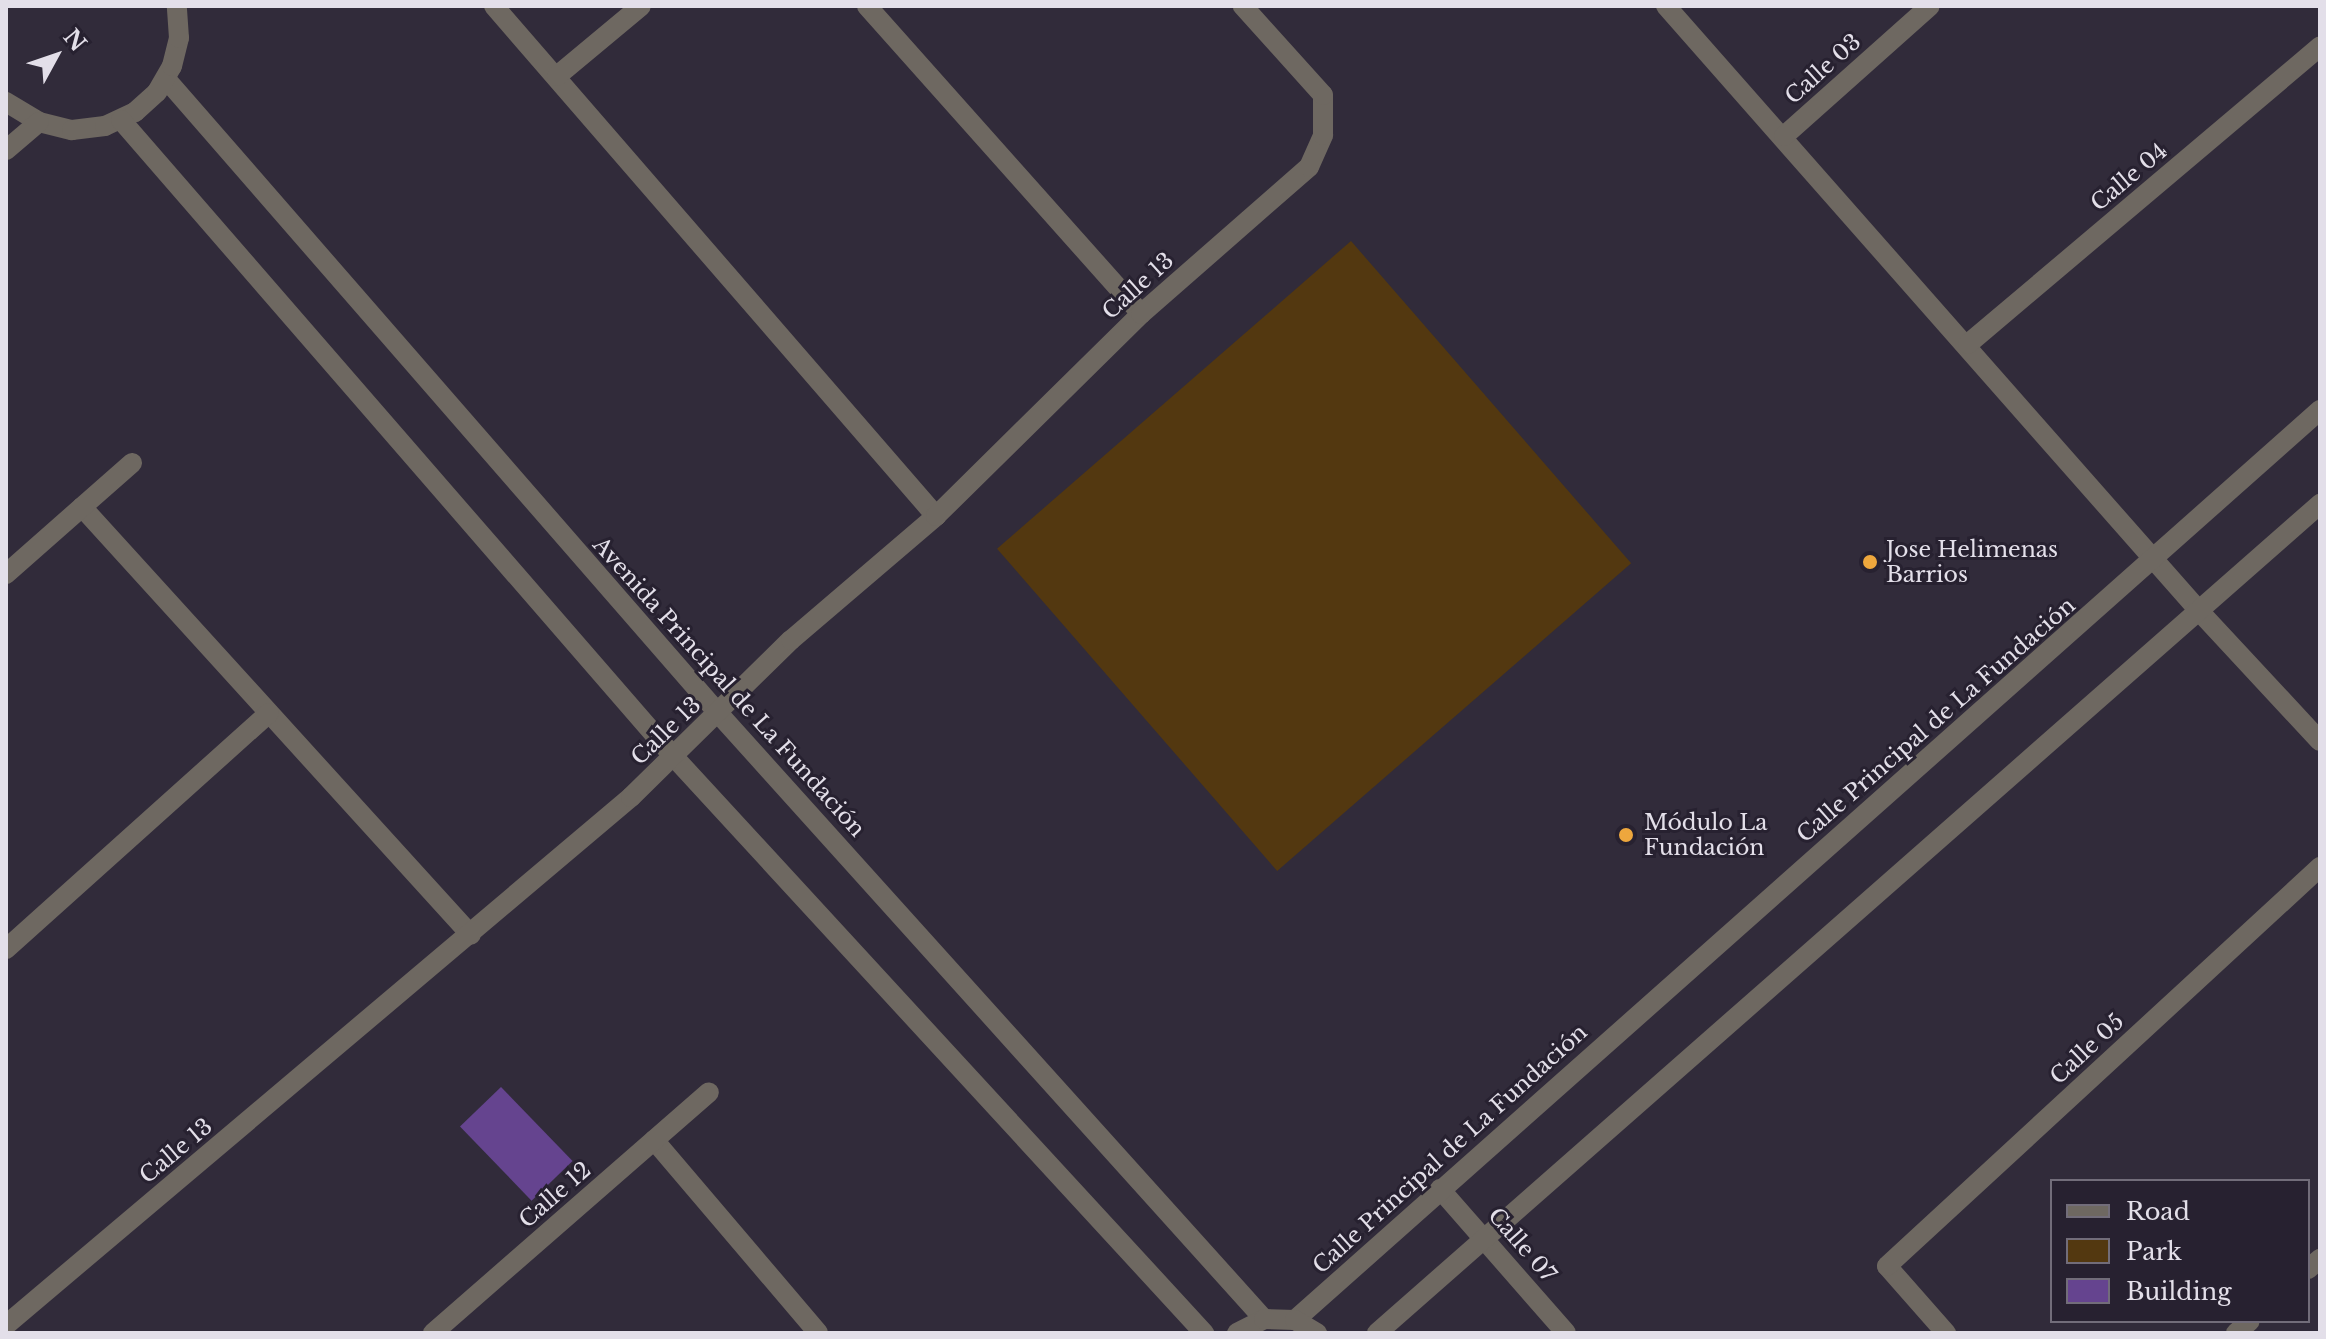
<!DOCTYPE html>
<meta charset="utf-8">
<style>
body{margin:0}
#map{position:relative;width:2326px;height:1339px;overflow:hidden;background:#312b3a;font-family:"Libre Baskerville",serif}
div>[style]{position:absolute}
.green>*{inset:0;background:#533810;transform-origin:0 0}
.building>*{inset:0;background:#65448f;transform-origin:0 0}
.minor>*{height:20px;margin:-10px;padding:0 10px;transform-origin:10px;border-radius:10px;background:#6e6861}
.dots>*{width:22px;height:22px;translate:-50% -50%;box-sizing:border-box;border:4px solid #272130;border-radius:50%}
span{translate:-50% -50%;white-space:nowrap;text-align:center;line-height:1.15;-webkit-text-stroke:6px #272130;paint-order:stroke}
.street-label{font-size:22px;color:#e3dfe9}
.poi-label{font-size:22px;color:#e3dfe9}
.left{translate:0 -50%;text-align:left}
.frame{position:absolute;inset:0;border:8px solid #e3dfe9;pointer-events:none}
.legend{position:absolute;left:2050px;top:1179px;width:260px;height:144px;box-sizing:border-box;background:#272130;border:2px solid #726d7a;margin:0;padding:10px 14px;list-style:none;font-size:24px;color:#e3dfe9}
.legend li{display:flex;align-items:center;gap:16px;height:40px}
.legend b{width:40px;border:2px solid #726d7a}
.north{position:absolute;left:16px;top:16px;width:80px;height:80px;-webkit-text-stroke:6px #272130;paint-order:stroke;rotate:50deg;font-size:22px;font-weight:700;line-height:32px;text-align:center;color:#e3dfe9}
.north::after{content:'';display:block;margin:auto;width:28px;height:36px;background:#e3dfe9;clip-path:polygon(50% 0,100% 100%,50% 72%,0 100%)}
</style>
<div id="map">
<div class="green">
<i style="left:1351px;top:241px;width:427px;height:469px;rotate:49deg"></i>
</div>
<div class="building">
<i style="left:501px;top:1087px;width:103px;height:57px;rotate:46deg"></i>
</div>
<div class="minor">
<i style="left:494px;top:6px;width:675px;rotate:49.09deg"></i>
<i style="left:867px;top:6px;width:412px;rotate:48.3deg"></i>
<i style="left:1666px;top:6px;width:808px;rotate:48.61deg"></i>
<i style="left:2200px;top:612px;width:176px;rotate:47.1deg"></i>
<i style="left:557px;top:76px;width:109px;rotate:-39.8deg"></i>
<i style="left:166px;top:79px;width:842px;rotate:48.95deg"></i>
<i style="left:719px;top:714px;width:814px;rotate:47.99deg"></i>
<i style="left:6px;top:102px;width:39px;rotate:31deg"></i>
<i style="left:39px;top:122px;width:34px;rotate:14deg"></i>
<i style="left:72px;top:130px;width:33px;rotate:-7deg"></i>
<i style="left:105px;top:126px;width:33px;rotate:-25deg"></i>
<i style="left:135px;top:112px;width:30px;rotate:-42deg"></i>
<i style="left:157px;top:92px;width:30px;rotate:-60deg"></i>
<i style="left:172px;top:66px;width:29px;rotate:-76deg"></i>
<i style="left:179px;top:38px;width:32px;rotate:-94deg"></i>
<i style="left:121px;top:120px;width:844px;rotate:49.04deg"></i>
<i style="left:674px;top:757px;width:783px;rotate:47.38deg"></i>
<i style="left:1784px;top:136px;width:195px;rotate:-41.7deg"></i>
<i style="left:6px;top:150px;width:43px;rotate:-40.3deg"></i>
<i style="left:1968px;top:344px;width:461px;rotate:-40.2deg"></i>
<i style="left:82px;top:507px;width:578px;rotate:47.73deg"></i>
<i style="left:6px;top:574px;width:168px;rotate:-41.4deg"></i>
<i style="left:6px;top:949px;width:353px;rotate:-41.9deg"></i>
<i style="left:654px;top:1140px;width:253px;rotate:49.6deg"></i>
<i style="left:1440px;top:1189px;width:191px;rotate:48.8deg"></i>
<i style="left:2308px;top:1269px;width:16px;rotate:-40deg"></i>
<i style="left:1295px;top:1320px;width:1371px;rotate:-41.6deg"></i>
<i style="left:6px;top:1325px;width:818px;rotate:-40.19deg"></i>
<i style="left:631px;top:797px;width:224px;rotate:-44.5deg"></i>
<i style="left:791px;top:640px;width:191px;rotate:-40.5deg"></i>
<i style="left:936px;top:516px;width:288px;rotate:-44.6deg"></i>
<i style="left:1141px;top:314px;width:223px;rotate:-41.2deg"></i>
<i style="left:1309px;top:167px;width:35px;rotate:-66deg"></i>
<i style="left:1323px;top:135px;width:40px;rotate:-90deg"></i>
<i style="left:1323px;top:95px;width:120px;rotate:-132deg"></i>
<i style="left:433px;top:1333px;width:366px;rotate:-41.1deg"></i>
<i style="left:1237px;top:1333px;width:30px;rotate:-27deg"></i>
<i style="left:1264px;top:1319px;width:31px;rotate:2deg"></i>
<i style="left:1295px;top:1320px;width:26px;rotate:31deg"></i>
<i style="left:1377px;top:1333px;width:1256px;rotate:-41.32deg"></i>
<i style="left:1946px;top:1333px;width:89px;rotate:-131.4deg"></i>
<i style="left:1887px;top:1266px;width:589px;rotate:-42.66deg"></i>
<i style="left:2236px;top:1333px;width:18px;rotate:-41deg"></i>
</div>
<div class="dots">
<i style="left:1870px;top:562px;background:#eea73d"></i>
<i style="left:1626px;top:835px;background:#eea73d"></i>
</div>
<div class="street-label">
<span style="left:1823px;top:69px;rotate:-42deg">Calle 03</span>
<span style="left:2129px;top:177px;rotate:-40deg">Calle 04</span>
<span style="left:1138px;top:286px;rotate:-42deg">Calle 13</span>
<span style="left:729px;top:687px;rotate:48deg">Avenida Principal de La Fundación</span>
<span style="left:1936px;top:720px;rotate:-41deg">Calle Principal de La Fundación</span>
<span style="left:666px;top:731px;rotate:-44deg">Calle 13</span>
<span style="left:2087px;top:1049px;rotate:-43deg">Calle 05</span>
<span style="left:1450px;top:1149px;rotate:-42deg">Calle Principal de La Fundación</span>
<span style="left:176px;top:1151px;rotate:-40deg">Calle 13</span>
<span style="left:555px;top:1195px;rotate:-41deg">Calle 12</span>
<span style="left:1522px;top:1245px;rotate:49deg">Calle 07</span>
</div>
<div class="poi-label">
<span class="left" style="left:1886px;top:562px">Jose Helimenas<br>Barrios</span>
<span class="left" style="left:1644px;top:835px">Módulo La<br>Fundación</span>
</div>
<div class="frame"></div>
<ul class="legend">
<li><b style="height:10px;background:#6e6861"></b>Road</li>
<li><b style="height:22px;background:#533810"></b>Park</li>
<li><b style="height:22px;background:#65448f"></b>Building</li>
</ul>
<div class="north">N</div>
</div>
